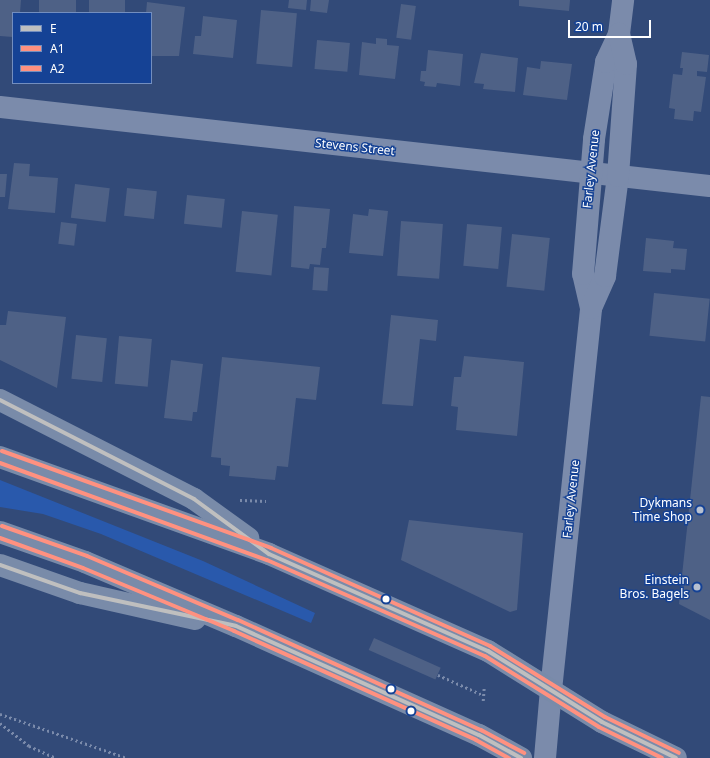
<!DOCTYPE html>
<style>
body{margin:0}
#map{position:relative;width:710px;height:758px;overflow:hidden;background:#324a78;font-family:"Noto Sans",sans-serif}
div>[style]{position:absolute}
.green>*{inset:0;background:#2959ac}
.building>*{inset:0;background:#4e6186;transform-origin:0 0}
.path>*{height:2.5px;margin-top:-1.25px;transform-origin:0;background:repeating-linear-gradient(90deg,#7b8bab 0 2px,transparent 0 5px)}
.minor>*{height:22px;margin:-11px;padding:0 11px;transform-origin:11px;border-radius:11px;background:#7b8bab}
.tertiary>*{height:22px;margin:-11px;padding:0 11px;transform-origin:11px;border-radius:11px;background:#7b8bab}
.primary>*{height:22px;margin:-11px;padding:0 11px;transform-origin:11px;border-radius:11px;background:#798ba9}
.bus-1>*{height:4px;margin:-2px;padding:0 2px;transform-origin:2px;border-radius:2px;background:#bfbfbf}
.bus-2>*{height:4px;margin:-2px;padding:0 2px;transform-origin:2px;border-radius:2px;background:#ff9180}
.bus-3>*{height:4px;margin:-2px;padding:0 2px;transform-origin:2px;border-radius:2px;background:#ff9180}
.dots>*{width:11px;height:11px;translate:-50% -50%;box-sizing:border-box;border:2px solid #154295;border-radius:50%}
span{translate:-50% -50%;white-space:nowrap;text-align:center;line-height:1.15;-webkit-text-stroke:3px #154295;paint-order:stroke}
.street-label{font-size:12px;color:#fff}
.poi-label{font-size:12px;color:#fff}
.right{translate:-100% -50%;text-align:right}
.legend{position:absolute;left:12px;top:12px;width:140px;height:72px;box-sizing:border-box;background:#154295;border:1px solid #738ebf;margin:0;padding:5px 7px;list-style:none;font-size:12px;color:#fff}
.legend li{display:flex;align-items:center;gap:8px;height:20px}
.legend b{width:20px;border:1px solid #738ebf}
.scale{position:absolute;left:568px;top:20px;width:83px;height:18px;box-sizing:border-box;border:2px solid #fff;border-top:0;padding-left:5px;font-size:12px;line-height:14px;white-space:nowrap;color:#fff;-webkit-text-stroke:3px #154295;paint-order:stroke}
</style>
<div id="map">
<div class="green">
<i style="clip-path:polygon(0 480px,203px 561px,315px 613px,311px 623px,101px 534px,43px 514px,0 507px)"></i>
</div>
<div class="building">
<i style="clip-path:polygon(0 0,21px 0,20px 13px,13px 13px,13px 37px,0 36px)"></i>
<i style="left:39px;top:0;width:37px;height:13px"></i>
<i style="left:89px;top:0;width:36px;height:13px"></i>
<i style="clip-path:polygon(289px 0,307px 0,306px 10px,288px 8px)"></i>
<i style="clip-path:polygon(311px 0,329px 0,327px 13px,310px 11px)"></i>
<i style="clip-path:polygon(519px 0,570px 0,569px 11px,519px 6px)"></i>
<i style="clip-path:polygon(147px 2px,185px 7px,179px 56px,151px 56px,151px 13px,146px 13px)"></i>
<i style="left:401px;top:4px;width:15px;height:34px;rotate:8deg"></i>
<i style="left:261px;top:10px;width:36px;height:54px;rotate:5deg"></i>
<i style="clip-path:polygon(203px 16px,237px 20px,233px 58px,193px 54px,195px 36px,201px 36px)"></i>
<i style="clip-path:polygon(376px 38px,387px 39px,387px 45px,399px 46px,395px 79px,359px 75px,362px 42px,376px 44px)"></i>
<i style="left:317px;top:40px;width:33px;height:29px;rotate:5deg"></i>
<i style="clip-path:polygon(428px 50px,463px 54px,460px 86px,437px 83px,436px 87px,424px 86px,425px 82px,420px 81px,421px 71px,426px 71px)"></i>
<i style="clip-path:polygon(682px 52px,709px 55px,707px 72px,697px 71px,697px 76px,706px 77px,701px 112px,694px 111px,693px 121px,674px 119px,675px 109px,669px 108px,673px 74px,682px 75px,683px 68px,680px 68px)"></i>
<i style="clip-path:polygon(481px 53px,518px 58px,515px 92px,483px 89px,484px 84px,474px 83px)"></i>
<i style="clip-path:polygon(541px 61px,572px 64px,567px 100px,523px 95px,527px 67px,540px 69px)"></i>
<i style="clip-path:polygon(14px 163px,30px 164px,29px 176px,58px 178px,55px 213px,8px 209px)"></i>
<i style="clip-path:polygon(0 174px,7px 174px,5px 197px,0 197px)"></i>
<i style="left:75px;top:184px;width:35px;height:34px;rotate:7deg"></i>
<i style="left:127px;top:188px;width:30px;height:28px;rotate:6deg"></i>
<i style="left:187px;top:195px;width:38px;height:29px;rotate:6deg"></i>
<i style="clip-path:polygon(294px 206px,330px 209px,326px 248px,322px 248px,320px 265px,310px 264px,309px 269px,291px 267px)"></i>
<i style="clip-path:polygon(369px 209px,388px 211px,383px 256px,349px 253px,353px 214px,368px 216px)"></i>
<i style="left:242px;top:211px;width:36px;height:61px;rotate:6deg"></i>
<i style="left:401px;top:221px;width:42px;height:55px;rotate:4deg"></i>
<i style="left:61px;top:222px;width:16px;height:22px;rotate:7deg"></i>
<i style="left:467px;top:224px;width:35px;height:42px;rotate:5deg"></i>
<i style="left:512px;top:234px;width:38px;height:53px;rotate:6deg"></i>
<i style="clip-path:polygon(646px 238px,674px 241px,673px 248px,687px 249px,685px 270px,671px 269px,671px 273px,643px 271px)"></i>
<i style="left:314px;top:267px;width:15px;height:23px;rotate:4deg"></i>
<i style="left:654px;top:293px;width:56px;height:43px;rotate:6deg"></i>
<i style="clip-path:polygon(8px 311px,66px 317px,57px 388px,0 360px,0 325px,6px 325px)"></i>
<i style="clip-path:polygon(391px 315px,438px 320px,436px 341px,420px 339px,413px 406px,382px 404px)"></i>
<i style="left:76px;top:335px;width:31px;height:44px;rotate:6deg"></i>
<i style="left:119px;top:336px;width:33px;height:48px;rotate:5deg"></i>
<i style="clip-path:polygon(464px 356px,524px 362px,517px 436px,456px 430px,458px 407px,451px 406px,454px 377px,461px 377px)"></i>
<i style="clip-path:polygon(222px 357px,320px 367px,316px 400px,296px 398px,288px 467px,277px 466px,275px 480px,229px 476px,230px 466px,221px 465px,221px 458px,211px 457px)"></i>
<i style="clip-path:polygon(171px 360px,203px 364px,197px 412px,193px 412px,192px 421px,164px 418px)"></i>
<i style="clip-path:polygon(701px 396px,710px 397px,710px 620px,679px 604px)"></i>
<i style="clip-path:polygon(409px 520px,523px 533px,517px 610px,510px 612px,401px 560px)"></i>
<i style="left:374px;top:638px;width:73px;height:13px;rotate:24deg"></i>
</div>
<div class="path">
<i style="left:240px;top:500px;width:26px;rotate:2deg"></i>
<i style="left:438px;top:675px;width:49px;rotate:24deg"></i>
<i style="left:483px;top:701px;width:14px;rotate:-86deg"></i>
<i style="left:0;top:714px;width:134px;rotate:19.1deg"></i>
<i style="left:0;top:723px;width:37px;rotate:38deg"></i>
<i style="left:29px;top:746px;width:30px;rotate:24deg"></i>
</div>
<div class="minor">
<i style="left:0;top:107px;width:714px;rotate:6.35deg"></i>
<i style="left:591px;top:308px;width:35px;rotate:-103deg"></i>
<i style="left:583px;top:274px;width:135px;rotate:-85.3deg"></i>
<i style="left:594px;top:139px;width:78px;rotate:-81.1deg"></i>
<i style="left:606px;top:62px;width:31px;rotate:-65deg"></i>
<i style="left:619px;top:34px;width:34px;rotate:-83deg"></i>
<i style="left:551px;top:690px;width:384px;rotate:-84deg"></i>
<i style="left:591px;top:308px;width:35px;rotate:-66deg"></i>
<i style="left:605px;top:276px;width:101px;rotate:-82.6deg"></i>
<i style="left:618px;top:176px;width:112px;rotate:-85.9deg"></i>
<i style="left:626px;top:64px;width:31px;rotate:-103deg"></i>
</div>
<div class="tertiary">
<i style="left:545px;top:758px;width:68px;rotate:-85deg"></i>
</div>
<div class="primary">
<i style="left:0;top:400px;width:218px;rotate:27deg"></i>
<i style="left:194px;top:499px;width:67px;rotate:35.8deg"></i>
<i style="left:0;top:457px;width:286px;rotate:19.8deg"></i>
<i style="left:269px;top:554px;width:240px;rotate:23.9deg"></i>
<i style="left:488px;top:651px;width:134px;rotate:31.9deg"></i>
<i style="left:602px;top:722px;width:82px;rotate:25.9deg"></i>
<i style="left:0;top:532px;width:90px;rotate:19.4deg"></i>
<i style="left:85px;top:562px;width:164px;rotate:23deg"></i>
<i style="left:236px;top:626px;width:266px;rotate:24.2deg"></i>
<i style="left:479px;top:735px;width:48px;rotate:28.7deg"></i>
<i style="left:0;top:565px;width:85px;rotate:19.3deg"></i>
<i style="left:80px;top:593px;width:118px;rotate:12.7deg"></i>
</div>
<div class="bus-1">
<i style="left:0;top:400px;width:218px;rotate:27deg"></i>
<i style="left:194px;top:499px;width:93px;rotate:36.3deg"></i>
<i style="left:269px;top:554px;width:240px;rotate:23.9deg"></i>
<i style="left:488px;top:651px;width:134px;rotate:31.9deg"></i>
<i style="left:602px;top:722px;width:82px;rotate:25.9deg"></i>
<i style="left:0;top:565px;width:85px;rotate:19.3deg"></i>
<i style="left:80px;top:593px;width:159px;rotate:11.9deg"></i>
<i style="left:236px;top:626px;width:266px;rotate:24.2deg"></i>
<i style="left:479px;top:735px;width:48px;rotate:28.7deg"></i>
</div>
<div class="bus-2">
<i style="left:0;top:463px;width:284px;rotate:20deg"></i>
<i style="left:267px;top:560px;width:238px;rotate:23.8deg"></i>
<i style="left:485px;top:656px;width:134px;rotate:31.9deg"></i>
<i style="left:599px;top:727px;width:70px;rotate:26.2deg"></i>
<i style="left:0;top:538px;width:88px;rotate:19.9deg"></i>
<i style="left:83px;top:568px;width:164px;rotate:22.6deg"></i>
<i style="left:234px;top:631px;width:265px;rotate:24.2deg"></i>
<i style="left:476px;top:740px;width:38px;rotate:29deg"></i>
</div>
<div class="bus-3">
<i style="left:2px;top:451px;width:286px;rotate:19.8deg"></i>
<i style="left:271px;top:548px;width:240px;rotate:24.1deg"></i>
<i style="left:490px;top:646px;width:135px;rotate:31.7deg"></i>
<i style="left:605px;top:717px;width:82px;rotate:25.9deg"></i>
<i style="left:2px;top:526px;width:90px;rotate:19.4deg"></i>
<i style="left:87px;top:556px;width:164px;rotate:23deg"></i>
<i style="left:238px;top:620px;width:267px;rotate:24.4deg"></i>
<i style="left:481px;top:730px;width:49px;rotate:28.1deg"></i>
</div>
<div class="dots">
<i style="left:700px;top:510px;background:#b7c0d0"></i>
<i style="left:697px;top:587px;background:#b7c0d0"></i>
<i style="left:386px;top:599px;background:#fff"></i>
<i style="left:391px;top:689px;background:#fff"></i>
<i style="left:411px;top:711px;background:#fff"></i>
</div>
<div class="street-label">
<span style="left:355px;top:147px;rotate:6deg">Stevens Street</span>
<span style="left:591px;top:169px;rotate:-84deg">Farley Avenue</span>
<span style="left:571px;top:499px;rotate:-84deg">Farley Avenue</span>
</div>
<div class="poi-label">
<span class="right" style="left:692px;top:510px">Dykmans<br>Time Shop</span>
<span class="right" style="left:689px;top:587px">Einstein<br>Bros. Bagels</span>
</div>
<ul class="legend">
<li><b style="height:5px;background:#bfbfbf"></b>E</li>
<li><b style="height:5px;background:#ff9180"></b>A1</li>
<li><b style="height:5px;background:#ff9180"></b>A2</li>
</ul>
<div class="scale">20 m</div>
</div>
